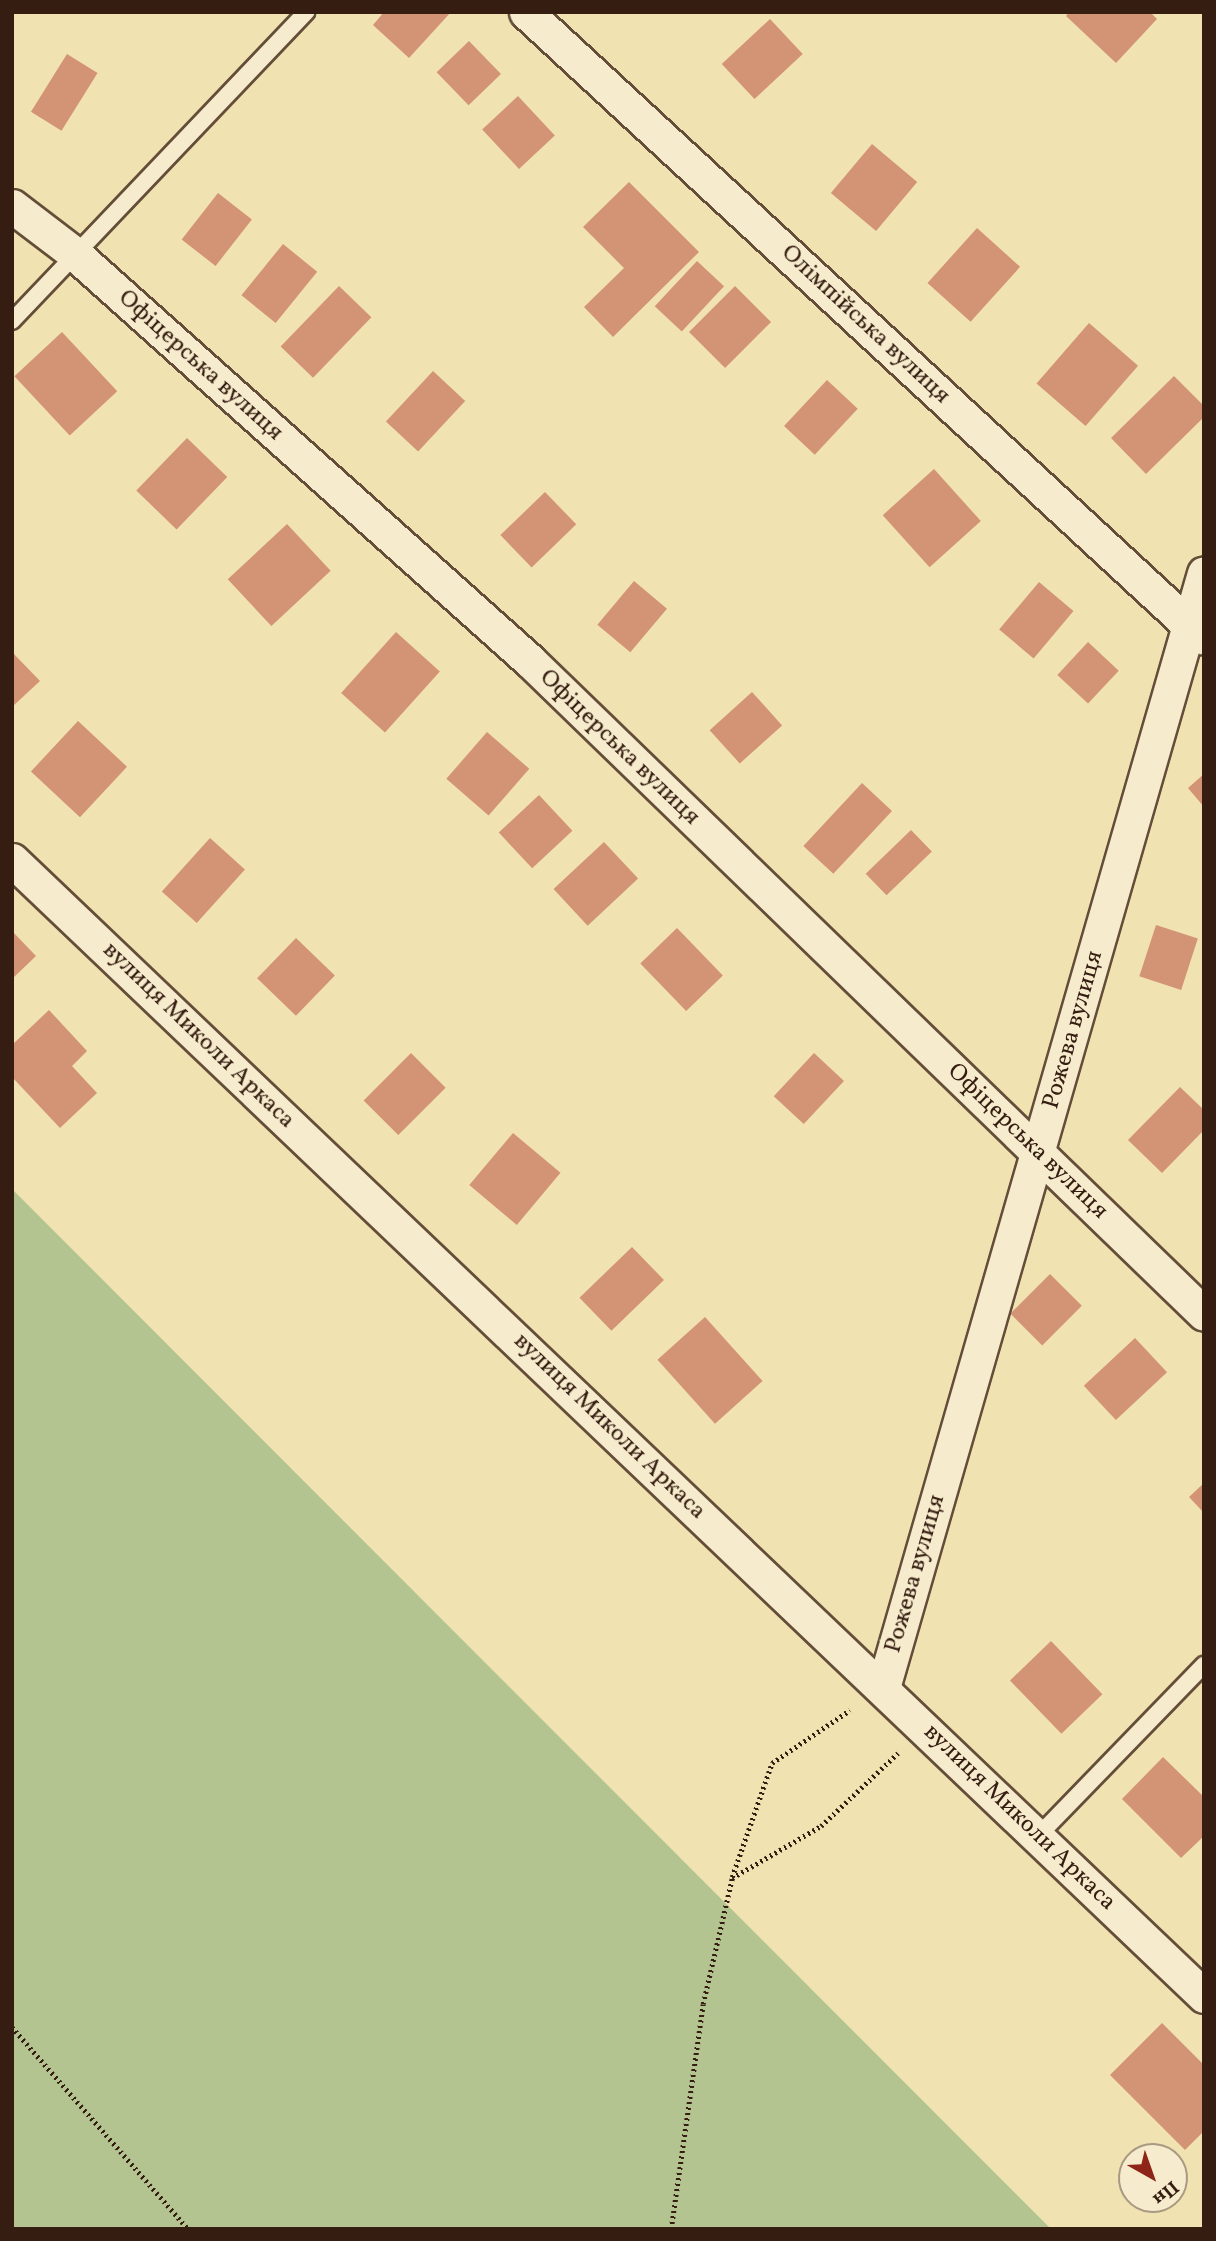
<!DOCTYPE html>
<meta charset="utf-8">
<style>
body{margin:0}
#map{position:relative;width:1216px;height:2241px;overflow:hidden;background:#f1e2b2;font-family:Vollkorn,serif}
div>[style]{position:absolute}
.green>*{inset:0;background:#b3c491}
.building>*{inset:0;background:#d39375;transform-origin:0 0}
.path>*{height:4.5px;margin-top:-2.25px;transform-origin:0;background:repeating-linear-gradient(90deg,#351d11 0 2px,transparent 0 5.5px)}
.roads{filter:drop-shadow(2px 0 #644e39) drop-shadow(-2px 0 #644e39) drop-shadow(0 2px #644e39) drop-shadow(0 -2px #644e39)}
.lane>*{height:16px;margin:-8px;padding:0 8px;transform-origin:8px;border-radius:8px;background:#f6eccd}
.street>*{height:33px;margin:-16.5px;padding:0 16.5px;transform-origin:16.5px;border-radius:16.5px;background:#f6eccd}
span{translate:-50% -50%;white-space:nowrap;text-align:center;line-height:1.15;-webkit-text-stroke:6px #f6eccd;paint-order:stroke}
.street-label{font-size:24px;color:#351d11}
.frame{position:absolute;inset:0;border:14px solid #351d11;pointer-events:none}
.north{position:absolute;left:1118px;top:2143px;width:70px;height:70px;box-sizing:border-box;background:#f6eccd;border:2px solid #a99982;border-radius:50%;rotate:140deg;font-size:19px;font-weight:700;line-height:28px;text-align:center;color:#351d11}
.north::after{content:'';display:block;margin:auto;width:24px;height:32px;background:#8f2418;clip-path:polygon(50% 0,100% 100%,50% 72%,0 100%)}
</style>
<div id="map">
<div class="green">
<i style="clip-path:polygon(12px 1189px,1051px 2229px,12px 2229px)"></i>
</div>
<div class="building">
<i style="clip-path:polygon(384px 12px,451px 12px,409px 58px,373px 25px)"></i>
<i style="clip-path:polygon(1069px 12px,1150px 12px,1157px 19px,1116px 63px,1066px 16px)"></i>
<i style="left:770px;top:19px;width:48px;height:66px;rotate:47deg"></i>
<i style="left:469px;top:41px;width:46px;height:45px;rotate:46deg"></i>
<i style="left:67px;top:54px;width:36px;height:68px;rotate:32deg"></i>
<i style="left:518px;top:96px;width:54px;height:49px;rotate:47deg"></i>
<i style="left:872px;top:144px;width:59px;height:64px;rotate:40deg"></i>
<i style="clip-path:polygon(629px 182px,699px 252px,613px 337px,584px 307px,624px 268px,583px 227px)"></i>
<i style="left:218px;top:193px;width:43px;height:59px;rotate:38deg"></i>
<i style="left:977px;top:228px;width:58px;height:74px;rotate:42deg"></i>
<i style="left:283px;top:244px;width:44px;height:66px;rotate:39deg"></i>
<i style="left:697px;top:261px;width:37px;height:62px;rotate:43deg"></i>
<i style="left:339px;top:286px;width:45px;height:84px;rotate:44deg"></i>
<i style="left:735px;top:286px;width:51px;height:65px;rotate:45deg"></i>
<i style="left:1089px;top:323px;width:65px;height:80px;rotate:41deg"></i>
<i style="left:62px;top:332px;width:81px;height:65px;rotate:47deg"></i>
<i style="left:433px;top:371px;width:44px;height:69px;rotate:43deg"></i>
<i style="clip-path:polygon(1174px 376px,1204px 406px,1204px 417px,1146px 474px,1111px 438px)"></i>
<i style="left:827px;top:380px;width:42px;height:63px;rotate:43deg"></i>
<i style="left:187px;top:438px;width:56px;height:73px;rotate:44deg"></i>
<i style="left:934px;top:469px;width:70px;height:69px;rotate:48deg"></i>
<i style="left:545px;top:492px;width:45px;height:62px;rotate:46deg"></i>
<i style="left:287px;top:524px;width:64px;height:81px;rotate:47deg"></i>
<i style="left:634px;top:581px;width:43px;height:57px;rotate:40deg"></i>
<i style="left:1039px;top:582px;width:45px;height:62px;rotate:40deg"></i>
<i style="left:396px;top:632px;width:59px;height:82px;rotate:42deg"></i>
<i style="left:1088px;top:642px;width:42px;height:45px;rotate:43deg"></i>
<i style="clip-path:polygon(12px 652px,40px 681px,12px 707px)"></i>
<i style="left:752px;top:692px;width:45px;height:57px;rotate:48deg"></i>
<i style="left:78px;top:721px;width:67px;height:69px;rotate:43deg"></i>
<i style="left:487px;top:732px;width:56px;height:62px;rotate:41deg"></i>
<i style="clip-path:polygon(1204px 774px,1204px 807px,1188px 788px)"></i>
<i style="left:862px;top:783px;width:41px;height:86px;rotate:43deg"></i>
<i style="left:539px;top:795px;width:49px;height:55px;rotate:47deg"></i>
<i style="left:911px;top:830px;width:30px;height:63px;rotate:46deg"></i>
<i style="left:210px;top:838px;width:47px;height:72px;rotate:42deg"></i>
<i style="left:604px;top:842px;width:50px;height:69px;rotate:47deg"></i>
<i style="left:1156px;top:925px;width:44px;height:54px;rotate:18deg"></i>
<i style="left:677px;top:928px;width:66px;height:51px;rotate:46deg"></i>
<i style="clip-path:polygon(12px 931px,36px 956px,12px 979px)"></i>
<i style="left:296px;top:938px;width:54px;height:56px;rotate:44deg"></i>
<i style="clip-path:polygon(49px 1010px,87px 1051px,72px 1066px,97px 1093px,60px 1128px,12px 1077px,12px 1045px)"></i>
<i style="left:411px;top:1053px;width:49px;height:67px;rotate:45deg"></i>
<i style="left:814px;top:1053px;width:41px;height:59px;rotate:43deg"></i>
<i style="clip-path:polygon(1180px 1087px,1204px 1110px,1204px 1130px,1162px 1173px,1128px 1140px)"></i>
<i style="left:513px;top:1133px;width:62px;height:68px;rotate:40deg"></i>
<i style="left:632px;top:1247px;width:46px;height:73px;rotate:46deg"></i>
<i style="left:1050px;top:1274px;width:45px;height:56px;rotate:45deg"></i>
<i style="left:705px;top:1317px;width:86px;height:64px;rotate:48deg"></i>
<i style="left:1135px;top:1338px;width:47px;height:70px;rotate:47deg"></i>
<i style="clip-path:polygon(1204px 1483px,1204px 1513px,1189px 1497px)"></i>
<i style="left:1051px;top:1641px;width:74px;height:57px;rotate:46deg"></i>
<i style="clip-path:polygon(1163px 1757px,1204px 1797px,1204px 1836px,1181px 1858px,1122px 1799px)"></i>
<i style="clip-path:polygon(1162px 2023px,1204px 2065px,1204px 2131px,1185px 2150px,1110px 2075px)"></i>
</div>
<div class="path">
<i style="left:732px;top:1877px;width:121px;rotate:-70.7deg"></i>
<i style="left:772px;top:1763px;width:94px;rotate:-34.2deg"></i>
<i style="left:12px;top:2027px;width:268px;rotate:48.9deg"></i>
<i style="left:671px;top:2229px;width:227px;rotate:-81.9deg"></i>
<i style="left:703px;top:2004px;width:129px;rotate:-77deg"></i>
<i style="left:732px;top:1878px;width:103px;rotate:-30.3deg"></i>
<i style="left:821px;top:1826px;width:106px;rotate:-43.5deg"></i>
</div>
<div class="roads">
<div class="lane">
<i style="left:12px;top:321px;width:427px;rotate:-46.4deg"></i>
<i style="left:1039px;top:1835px;width:237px;rotate:-45.9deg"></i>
</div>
<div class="street">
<i style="left:526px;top:12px;width:921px;rotate:42.76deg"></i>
<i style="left:12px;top:206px;width:79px;rotate:37.3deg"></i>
<i style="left:75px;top:254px;width:610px;rotate:41.81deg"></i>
<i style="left:530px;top:661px;width:938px;rotate:44.09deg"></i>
<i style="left:12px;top:860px;width:1647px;rotate:43.62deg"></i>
<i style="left:883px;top:1688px;width:1160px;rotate:-73.94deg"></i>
</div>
</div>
<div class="street-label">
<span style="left:865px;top:325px;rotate:43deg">Олімпійська вулиця</span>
<span style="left:200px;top:366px;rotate:42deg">Офіцерська вулиця</span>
<span style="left:619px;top:748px;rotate:44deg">Офіцерська вулиця</span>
<span style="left:1074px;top:1030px;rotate:-74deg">Рожева вулиця</span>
<span style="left:198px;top:1036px;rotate:44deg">вулиця Миколи Аркаса</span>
<span style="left:1027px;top:1142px;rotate:44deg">Офіцерська вулиця</span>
<span style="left:609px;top:1427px;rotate:44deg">вулиця Миколи Аркаса</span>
<span style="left:916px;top:1574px;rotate:-74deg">Рожева вулиця</span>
<span style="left:1019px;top:1818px;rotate:44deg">вулиця Миколи Аркаса</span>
</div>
<div class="frame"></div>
<div class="north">Пн</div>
</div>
